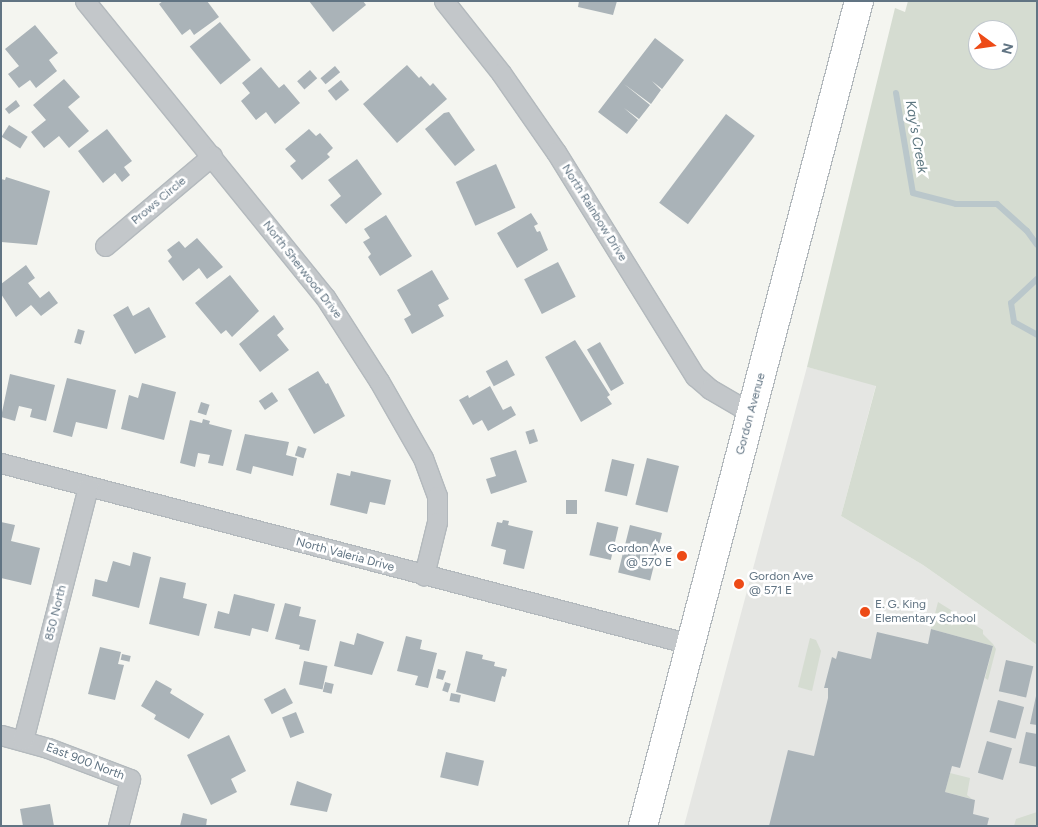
<!DOCTYPE html>
<style>
body{margin:0}
#map{position:relative;width:1038px;height:827px;overflow:hidden;background:#f4f5f0;font-family:Figtree,sans-serif}
div>[style]{position:absolute}
.built>*{inset:0;background:#e5e6e3}
.green>*{inset:0;background:#d5dcd1}
.stream>*{height:6px;margin:-3px;padding:0 3px;transform-origin:3px;border-radius:3px;background:#bac7cb}
.building>*{inset:0;background:#aab3b8;transform-origin:0 0}
.roads{filter:drop-shadow(1px 0 #b3b9bd) drop-shadow(-1px 0 #b3b9bd) drop-shadow(0 1px #b3b9bd) drop-shadow(0 -1px #b3b9bd)}
.street>*{height:19px;margin:-9.5px;padding:0 9.5px;transform-origin:9.5px;border-radius:9.5px;background:#c3c7ca}
.secondary>*{height:28px;margin:-14px;padding:0 14px;transform-origin:14px;border-radius:14px;background:#fff}
.dots>*{width:14px;height:14px;translate:-50% -50%;box-sizing:border-box;border:2px solid #fff;border-radius:50%}
span{translate:-50% -50%;white-space:nowrap;text-align:center;line-height:1.15;-webkit-text-stroke:5px #fff;paint-order:stroke}
.street-label{font-size:12px;color:#617483}
.poi-label{font-size:12px;color:#617483}
.right{translate:-100% -50%;text-align:right}
.left{translate:0 -50%;text-align:left}
.water-label{font-size:14px;color:#5d7781;font-style:italic}
.frame{position:absolute;inset:0;border:2px solid #617483;pointer-events:none}
.north{position:absolute;left:968px;top:20px;width:50px;height:50px;box-sizing:border-box;background:#fff;border:1px solid #c0c7cd;border-radius:50%;rotate:104deg;font-size:14px;font-weight:700;line-height:20px;text-align:center;color:#617483}
.north::after{content:'';display:block;margin:auto;width:18px;height:22px;background:#ed4b17;clip-path:polygon(50% 0,100% 100%,50% 72%,0 100%)}
</style>
<div id="map">
<div class="built">
<i style="clip-path:polygon(807px 367px,876px 385px,841px 516px,923px 565px,1037px 645px,1037px 826px,684px 826px)"></i>
</div>
<div class="green">
<i style="clip-path:polygon(evenodd,908px 1px,1037px 1px,1037px 645px,923px 565px,841px 516px,876px 386px,807px 367px,895px 8px,905px 12px,908px 1px,978px 30px,1008px 30px,1008px 60px,978px 60px,978px 30px)"></i>
<i style="clip-path:polygon(938px 602px,983px 630px,983px 634px,993px 644px,996px 649px,988px 680px,985px 678px,993px 646px,931px 629px)"></i>
<i style="clip-path:polygon(810px 638px,816px 640px,821px 651px,812px 691px,798px 687px)"></i>
<i style="clip-path:polygon(950px 773px,970px 778px,967px 795px,972px 799px,945px 792px)"></i>
<i style="clip-path:polygon(1037px 812px,1037px 826px,1014px 826px,1016px 819px)"></i>
</div>
<div class="stream">
<i style="left:896px;top:93px;width:101px;rotate:80.4deg"></i>
<i style="left:913px;top:193px;width:44px;rotate:14.3deg"></i>
<i style="left:956px;top:204px;width:41px"></i>
<i style="left:997px;top:204px;width:40px;rotate:42deg"></i>
<i style="left:1027px;top:231px;width:17px;rotate:54deg"></i>
<i style="left:1037px;top:279px;width:35px;rotate:137deg"></i>
<i style="left:1011px;top:303px;width:19px;rotate:81deg"></i>
<i style="left:1014px;top:322px;width:26px;rotate:29deg"></i>
</div>
<div class="building">
<i style="clip-path:polygon(163px 1px,207px 1px,219px 17px,194px 35px,190px 29px,182px 35px,159px 4px)"></i>
<i style="clip-path:polygon(309px 1px,363px 1px,366px 5px,333px 32px)"></i>
<i style="clip-path:polygon(579px 1px,617px 1px,613px 15px,578px 7px)"></i>
<i style="left:220px;top:22px;width:49px;height:39px;rotate:51deg"></i>
<i style="clip-path:polygon(35px 25px,58px 53px,49px 60px,57px 71px,36px 88px,30px 80px,19px 88px,8px 74px,19px 66px,5px 49px)"></i>
<i style="clip-path:polygon(655px 38px,684px 60px,662px 89px,652px 81px,661px 90px,651px 104px,624px 84px,650px 105px,639px 119px,624px 108px,638px 120px,627px 134px,598px 112px)"></i>
<i style="clip-path:polygon(407px 65px,419px 78px,421px 76px,430px 86px,433px 83px,447px 99px,397px 143px,363px 104px)"></i>
<i style="left:335px;top:66px;width:8px;height:19px;rotate:50deg"></i>
<i style="clip-path:polygon(261px 67px,279px 88px,284px 84px,300px 103px,275px 124px,266px 112px,256px 120px,241px 101px,250px 93px,242px 83px)"></i>
<i style="left:310px;top:70px;width:11px;height:17px;rotate:49deg"></i>
<i style="clip-path:polygon(64px 79px,80px 97px,68px 107px,89px 131px,69px 148px,59px 136px,44px 148px,31px 132px,46px 120px,33px 105px)"></i>
<i style="left:341px;top:80px;width:13px;height:17px;rotate:51deg"></i>
<i style="clip-path:polygon(16px 100px,20px 106px,9px 114px,5px 109px)"></i>
<i style="clip-path:polygon(449px 112px,475px 150px,455px 166px,425px 129px,444px 113px)"></i>
<i style="left:726px;top:114px;width:36px;height:111px;rotate:37deg"></i>
<i style="left:9px;top:125px;width:22px;height:14px;rotate:32deg"></i>
<i style="clip-path:polygon(107px 129px,132px 161px,124px 167px,130px 175px,122px 182px,115px 173px,103px 183px,78px 151px)"></i>
<i style="clip-path:polygon(309px 129px,316px 136px,320px 133px,333px 148px,327px 154px,330px 157px,302px 180px,290px 166px,296px 161px,285px 149px)"></i>
<i style="clip-path:polygon(357px 159px,382px 194px,346px 224px,330px 205px,341px 196px,328px 180px)"></i>
<i style="left:496px;top:164px;width:48px;height:44px;rotate:66deg"></i>
<i style="clip-path:polygon(6px 177px,50px 191px,37px 245px,1px 242px,1px 179px,5px 180px)"></i>
<i style="clip-path:polygon(531px 213px,538px 224px,534px 226px,537px 232px,540px 231px,548px 250px,517px 268px,497px 233px)"></i>
<i style="clip-path:polygon(386px 215px,412px 256px,380px 276px,368px 257px,371px 254px,363px 242px,370px 238px,364px 229px)"></i>
<i style="clip-path:polygon(197px 238px,223px 267px,207px 279px,199px 268px,183px 281px,168px 261px,172px 257px,167px 250px,179px 241px,185px 248px)"></i>
<i style="left:558px;top:262px;width:39px;height:38px;rotate:63deg"></i>
<i style="clip-path:polygon(26px 265px,35px 278px,28px 283px,40px 298px,49px 291px,58px 303px,41px 316px,31px 305px,16px 317px,1px 294px,1px 284px)"></i>
<i style="clip-path:polygon(432px 270px,449px 299px,438px 305px,444px 316px,412px 334px,404px 319px,411px 315px,397px 290px)"></i>
<i style="clip-path:polygon(230px 275px,259px 311px,232px 337px,226px 330px,221px 334px,195px 303px)"></i>
<i style="clip-path:polygon(128px 306px,133px 316px,149px 307px,166px 337px,135px 354px,113px 315px)"></i>
<i style="clip-path:polygon(274px 315px,284px 329px,277px 335px,289px 350px,260px 372px,239px 344px)"></i>
<i style="left:78px;top:329px;width:7px;height:14px;rotate:16deg"></i>
<i style="clip-path:polygon(575px 340px,610px 395px,607px 397px,612px 404px,581px 422px,545px 357px)"></i>
<i style="left:600px;top:342px;width:48px;height:15px;rotate:60deg"></i>
<i style="left:507px;top:360px;width:17px;height:24px;rotate:62deg"></i>
<i style="clip-path:polygon(318px 371px,326px 384px,328px 383px,345px 416px,314px 434px,288px 389px)"></i>
<i style="clip-path:polygon(10px 374px,55px 385px,46px 421px,30px 417px,32px 409px,19px 406px,15px 421px,1px 417px)"></i>
<i style="clip-path:polygon(67px 378px,116px 390px,107px 429px,76px 422px,72px 437px,53px 432px)"></i>
<i style="clip-path:polygon(142px 383px,176px 392px,164px 440px,121px 429px,129px 395px,138px 398px)"></i>
<i style="clip-path:polygon(490px 386px,503px 410px,511px 406px,516px 415px,488px 431px,482px 420px,473px 425px,459px 400px,468px 395px,469px 398px)"></i>
<i style="left:272px;top:392px;width:11px;height:16px;rotate:56deg"></i>
<i style="left:201px;top:402px;width:9px;height:11px;rotate:18deg"></i>
<i style="clip-path:polygon(203px 419px,210px 421px,209px 424px,232px 430px,223px 466px,208px 463px,210px 455px,198px 453px,195px 467px,180px 463px,190px 420px,202px 423px)"></i>
<i style="left:534px;top:429px;width:13px;height:9px;rotate:72deg"></i>
<i style="clip-path:polygon(245px 434px,289px 442px,286px 455px,297px 458px,293px 476px,253px 466px,251px 474px,236px 470px)"></i>
<i style="left:298px;top:446px;width:9px;height:10px;rotate:18deg"></i>
<i style="clip-path:polygon(516px 450px,527px 482px,491px 494px,486px 479px,496px 476px,490px 458px)"></i>
<i style="left:647px;top:458px;width:33px;height:48px;rotate:14deg"></i>
<i style="left:612px;top:459px;width:23px;height:33px;rotate:13deg"></i>
<i style="clip-path:polygon(351px 471px,391px 480px,385px 505px,370px 502px,367px 514px,330px 505px,337px 473px,350px 476px)"></i>
<i style="left:566px;top:500px;width:11px;height:14px"></i>
<i style="clip-path:polygon(503px 520px,509px 521px,508px 525px,533px 531px,524px 569px,503px 564px,506px 550px,491px 546px,497px 522px,502px 523px)"></i>
<i style="clip-path:polygon(1px 522px,15px 525px,11px 541px,40px 548px,31px 585px,1px 578px)"></i>
<i style="left:597px;top:522px;width:22px;height:34px;rotate:13deg"></i>
<i style="left:630px;top:525px;width:33px;height:49px;rotate:14deg"></i>
<i style="clip-path:polygon(133px 552px,151px 557px,139px 608px,92px 596px,95px 579px,107px 582px,113px 561px,130px 566px)"></i>
<i style="clip-path:polygon(160px 577px,186px 583px,183px 598px,207px 604px,199px 636px,149px 624px)"></i>
<i style="clip-path:polygon(234px 594px,275px 604px,268px 632px,252px 628px,250px 636px,214px 628px,218px 611px,229px 614px)"></i>
<i style="clip-path:polygon(285px 603px,301px 607px,299px 616px,316px 620px,309px 651px,299px 649px,300px 645px,275px 639px)"></i>
<i style="clip-path:polygon(931px 629px,993px 646px,960px 768px,952px 766px,945px 792px,975px 800px,973px 814px,989px 818px,987px 826px,769px 826px,788px 750px,814px 756px,828px 698px,828px 688px,824px 688px,832px 657px,836px 659px,838px 651px,871px 659px,877px 632px,928px 644px)"></i>
<i style="clip-path:polygon(357px 633px,384px 642px,372px 675px,334px 666px,340px 641px,354px 645px)"></i>
<i style="clip-path:polygon(406px 636px,422px 640px,420px 649px,437px 653px,428px 688px,415px 685px,418px 676px,397px 671px)"></i>
<i style="clip-path:polygon(100px 647px,121px 652px,118px 664px,124px 665px,115px 700px,88px 694px)"></i>
<i style="clip-path:polygon(466px 651px,483px 655px,482px 659px,495px 662px,494px 666px,507px 669px,505px 677px,502px 676px,495px 702px,456px 692px)"></i>
<i style="left:122px;top:654px;width:9px;height:6px;rotate:13deg"></i>
<i style="left:1006px;top:660px;width:28px;height:32px;rotate:13deg"></i>
<i style="left:304px;top:661px;width:24px;height:24px;rotate:12deg"></i>
<i style="clip-path:polygon(438px 669px,446px 671px,443px 680px,436px 678px)"></i>
<i style="clip-path:polygon(156px 680px,172px 689px,170px 693px,204px 714px,189px 739px,154px 719px,156px 715px,141px 706px)"></i>
<i style="left:325px;top:682px;width:9px;height:10px;rotate:13deg"></i>
<i style="left:445px;top:682px;width:6px;height:9px;rotate:18deg"></i>
<i style="left:285px;top:688px;width:17px;height:24px;rotate:62deg"></i>
<i style="left:451px;top:693px;width:10px;height:8px;rotate:11deg"></i>
<i style="clip-path:polygon(1036px 696px,1037px 697px,1037px 725px,1030px 724px)"></i>
<i style="left:998px;top:700px;width:27px;height:33px;rotate:15deg"></i>
<i style="left:296px;top:712px;width:22px;height:15px;rotate:68deg"></i>
<i style="clip-path:polygon(1026px 732px,1037px 734px,1037px 767px,1019px 763px)"></i>
<i style="clip-path:polygon(229px 735px,246px 771px,231px 779px,237px 792px,211px 805px,187px 755px)"></i>
<i style="left:987px;top:741px;width:26px;height:33px;rotate:16deg"></i>
<i style="left:446px;top:752px;width:39px;height:26px;rotate:13deg"></i>
<i style="clip-path:polygon(297px 781px,332px 794px,327px 812px,290px 805px)"></i>
<i style="clip-path:polygon(50px 804px,54px 826px,23px 826px,20px 809px)"></i>
<i style="clip-path:polygon(183px 813px,207px 819px,206px 826px,180px 826px)"></i>
</div>
<div class="roads">
<div class="street">
<i style="left:85px;top:1px;width:381px;rotate:51deg"></i>
<i style="left:325px;top:297px;width:100px;rotate:57.3deg"></i>
<i style="left:379px;top:381px;width:89px;rotate:60.3deg"></i>
<i style="left:423px;top:458px;width:40px;rotate:69.8deg"></i>
<i style="left:437px;top:496px;width:26px;rotate:90deg"></i>
<i style="left:437px;top:522px;width:55px;rotate:103.8deg"></i>
<i style="left:444px;top:1px;width:92px;rotate:51.6deg"></i>
<i style="left:501px;top:73px;width:96px;rotate:55.2deg"></i>
<i style="left:556px;top:152px;width:264px;rotate:58.2deg"></i>
<i style="left:695px;top:376px;width:20px;rotate:41deg"></i>
<i style="left:710px;top:389px;width:48px;rotate:30.3deg"></i>
<i style="left:105px;top:246px;width:140px;rotate:-40.1deg"></i>
<i style="left:1px;top:463px;width:712px;rotate:14.72deg"></i>
<i style="left:1px;top:735px;width:49px;rotate:15.5deg"></i>
<i style="left:48px;top:748px;width:88px;rotate:20.7deg"></i>
<i style="left:130px;top:779px;width:49px;rotate:104.3deg"></i>
<i style="left:23px;top:740px;width:262px;rotate:-75.6deg"></i>
</div>
<div class="secondary">
<i style="left:643px;top:826px;width:853px;rotate:-75.33deg"></i>
</div>
</div>
<div class="dots">
<i style="left:682px;top:556px;background:#ed4b17"></i>
<i style="left:739px;top:584px;background:#ed4b17"></i>
<i style="left:865px;top:612px;background:#ed4b17"></i>
</div>
<div class="street-label">
<span style="left:159px;top:201px;rotate:-40deg">Prows Circle</span>
<span style="left:594px;top:213px;rotate:58deg">North Rainbow Drive</span>
<span style="left:302px;top:270px;rotate:52deg">North Sherwood Drive</span>
<span style="left:751px;top:414px;rotate:-75deg">Gordon Avenue</span>
<span style="left:345px;top:555px;rotate:15deg">North Valeria Drive</span>
<span style="left:56px;top:613px;rotate:-76deg">850 North</span>
<span style="left:85px;top:762px;rotate:21deg">East 900 North</span>
</div>
<div class="poi-label">
<span class="right" style="left:672px;top:556px">Gordon Ave<br>@ 570 E</span>
<span class="left" style="left:749px;top:584px">Gordon Ave<br>@ 571 E</span>
<span class="left" style="left:875px;top:612px">E. G. King<br>Elementary School</span>
</div>
<div class="water-label">
<span style="left:916px;top:137px;rotate:80deg">Kay's Creek</span>
</div>
<div class="frame"></div>
<div class="north">N</div>
</div>
